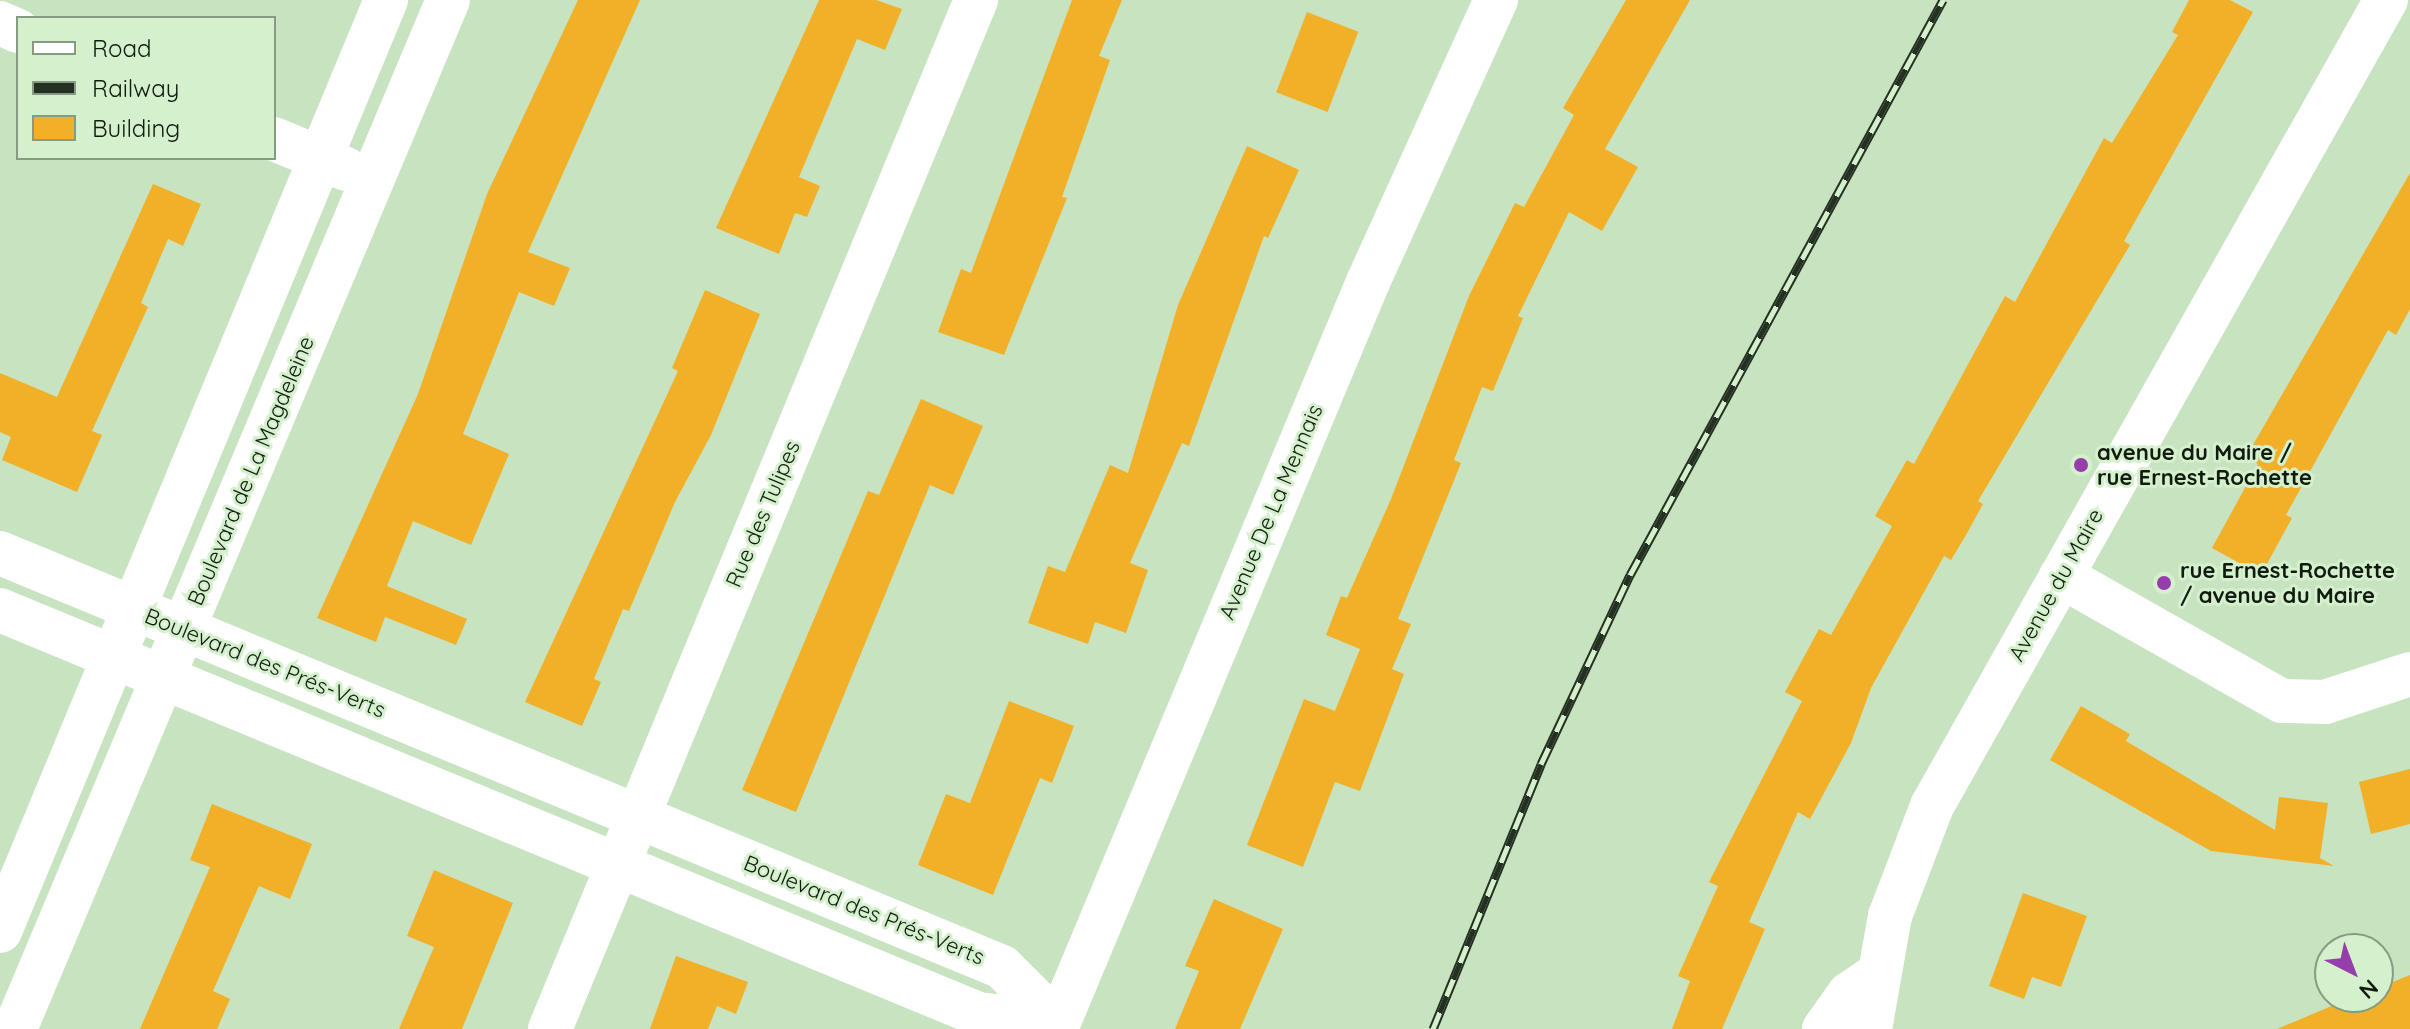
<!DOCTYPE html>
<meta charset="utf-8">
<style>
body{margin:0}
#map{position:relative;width:2410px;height:1029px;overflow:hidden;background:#c7e3c0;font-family:Quicksand,sans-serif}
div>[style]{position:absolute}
.building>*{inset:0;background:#f2b029;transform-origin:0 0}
.minor>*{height:44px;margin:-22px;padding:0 22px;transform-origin:22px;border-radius:22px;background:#fff}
.rail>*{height:9px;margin-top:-4.5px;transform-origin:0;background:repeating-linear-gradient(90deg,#d4f0cd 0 18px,#243021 0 36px);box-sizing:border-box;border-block:2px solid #243021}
.dots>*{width:22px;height:22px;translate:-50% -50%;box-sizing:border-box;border:4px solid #d4f0cd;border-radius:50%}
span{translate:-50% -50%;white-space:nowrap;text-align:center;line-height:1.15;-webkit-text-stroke:6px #d4f0cd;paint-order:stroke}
.poi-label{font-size:22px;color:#111b0f;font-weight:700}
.left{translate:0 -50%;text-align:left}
.street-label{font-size:22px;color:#111b0f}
.legend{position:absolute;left:16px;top:16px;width:260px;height:144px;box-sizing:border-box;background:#d4f0cd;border:2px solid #869b81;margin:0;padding:10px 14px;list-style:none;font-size:24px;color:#111b0f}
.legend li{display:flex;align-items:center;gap:16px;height:40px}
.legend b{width:40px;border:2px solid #869b81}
.north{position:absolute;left:2314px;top:933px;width:80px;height:80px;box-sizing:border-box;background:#d4f0cd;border:2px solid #869b81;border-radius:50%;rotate:138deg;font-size:22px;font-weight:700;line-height:32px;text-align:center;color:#111b0f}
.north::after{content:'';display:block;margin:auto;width:28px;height:36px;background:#963eab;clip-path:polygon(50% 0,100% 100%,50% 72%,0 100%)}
</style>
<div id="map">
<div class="building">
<i style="clip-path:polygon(578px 0,640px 0,528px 252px,570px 268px,554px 306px,519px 292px,463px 434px,509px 454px,471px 545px,413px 521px,387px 586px,467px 619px,456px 645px,385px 617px,376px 642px,317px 618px,418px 394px,487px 194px)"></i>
<i style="clip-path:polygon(819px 0,876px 0,902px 9px,885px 50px,857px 39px,799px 177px,820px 186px,807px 217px,795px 213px,779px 254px,716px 228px)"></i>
<i style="clip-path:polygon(1072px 0,1122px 0,1099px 56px,1110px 60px,1062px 197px,1067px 198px,1004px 355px,938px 332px,961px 269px,971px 273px)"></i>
<i style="clip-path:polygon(1626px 0,1690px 0,1605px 149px,1638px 167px,1602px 231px,1569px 212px,1518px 316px,1523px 318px,1493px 391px,1482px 387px,1454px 460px,1461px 463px,1398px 619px,1411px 624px,1392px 669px,1404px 674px,1360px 791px,1335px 782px,1303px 867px,1247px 845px,1304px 699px,1335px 711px,1360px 649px,1326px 635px,1341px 596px,1347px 598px,1391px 499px,1469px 296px,1515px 203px,1524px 207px,1574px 115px,1563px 108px)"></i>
<i style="clip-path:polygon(2189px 0,2230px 0,2253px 12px,2124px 241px,2130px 245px,1978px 501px,1983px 504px,1966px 535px,1951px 560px,1944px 556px,1871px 688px,1851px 743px,1810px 819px,1798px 812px,1749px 922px,1765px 929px,1722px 1029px,1672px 1029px,1690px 981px,1678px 976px,1718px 886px,1709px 882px,1802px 701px,1785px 692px,1819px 629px,1831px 635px,1892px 526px,1875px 516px,1907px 460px,1914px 464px,2005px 296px,2015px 302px,2104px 138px,2112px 143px,2178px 35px,2172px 32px)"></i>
<i style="left:1307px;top:12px;width:55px;height:86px;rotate:21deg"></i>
<i style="clip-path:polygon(1247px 146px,1299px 170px,1268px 238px,1264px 236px,1189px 446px,1182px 443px,1130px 563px,1148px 570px,1126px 633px,1095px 622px,1088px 644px,1028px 623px,1048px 566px,1065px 572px,1110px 465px,1128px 473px,1178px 305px)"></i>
<i style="clip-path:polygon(2410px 173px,2410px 309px,2396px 335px,2388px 330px,2286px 515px,2292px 518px,2261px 575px,2212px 548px,2258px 464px,2246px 457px)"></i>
<i style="clip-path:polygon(153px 184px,201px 204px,183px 246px,168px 239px,141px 303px,148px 307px,92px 431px,102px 435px,77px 492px,2px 460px,11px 437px,0 432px,0 373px,57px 397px)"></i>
<i style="clip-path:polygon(705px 290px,760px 314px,711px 435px,675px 502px,629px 611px,623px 609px,594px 679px,601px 682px,582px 726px,525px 702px,678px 371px,672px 368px)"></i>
<i style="clip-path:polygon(921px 399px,983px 426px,953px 495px,930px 485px,796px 812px,742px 790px,868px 491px,879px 495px)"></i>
<i style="clip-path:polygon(1009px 701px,1074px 726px,1052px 783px,1040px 778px,993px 895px,918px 865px,946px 794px,970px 803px)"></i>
<i style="clip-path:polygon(2081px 706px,2130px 734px,2126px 741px,2275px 830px,2279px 797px,2328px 803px,2320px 858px,2334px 866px,2211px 851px,2050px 760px)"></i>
<i style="clip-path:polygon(2410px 769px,2410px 824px,2371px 834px,2359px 782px)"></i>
<i style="clip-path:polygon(212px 804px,312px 844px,290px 899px,259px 886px,213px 991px,230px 999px,217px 1029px,140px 1029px,210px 867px,190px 860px)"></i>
<i style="clip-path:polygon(434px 870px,513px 903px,462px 1029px,399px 1029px,434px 947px,407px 936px)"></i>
<i style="clip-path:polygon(2023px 893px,2087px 916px,2061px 987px,2032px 977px,2024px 999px,1989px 986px)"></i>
<i style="clip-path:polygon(1214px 899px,1283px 929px,1240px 1029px,1175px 1029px,1199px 971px,1185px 966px)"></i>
<i style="clip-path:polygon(676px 956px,748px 982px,736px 1014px,717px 1006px,708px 1029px,650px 1029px)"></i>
<i style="clip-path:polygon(2410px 975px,2410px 1029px,2277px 1029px,2353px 997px,2378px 997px,2378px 988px)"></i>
</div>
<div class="minor">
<i style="left:0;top:23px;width:20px;rotate:24deg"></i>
<i style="left:274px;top:139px;width:78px;rotate:22.6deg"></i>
<i style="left:0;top:553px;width:1084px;rotate:22.45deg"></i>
<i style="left:1002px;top:967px;width:79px;rotate:45deg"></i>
<i style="left:2061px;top:576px;width:254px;rotate:29.5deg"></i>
<i style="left:2282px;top:701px;width:43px;rotate:1.3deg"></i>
<i style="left:2325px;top:702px;width:89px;rotate:-18.2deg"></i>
<i style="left:0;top:610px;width:1058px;rotate:22.44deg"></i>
<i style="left:978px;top:1014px;width:81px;rotate:6.4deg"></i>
<i style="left:0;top:931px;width:1008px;rotate:-67.48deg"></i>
<i style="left:15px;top:1029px;width:1116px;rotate:-67.18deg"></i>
<i style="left:550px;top:1029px;width:1114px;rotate:-67.51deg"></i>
<i style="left:1056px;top:1029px;width:810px;rotate:-67.33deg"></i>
<i style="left:1368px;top:282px;width:310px;rotate:-65.6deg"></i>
<i style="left:1824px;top:1029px;width:43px;rotate:-54.5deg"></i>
<i style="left:1849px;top:994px;width:32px;rotate:-34deg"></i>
<i style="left:1870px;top:1029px;width:115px;rotate:-80deg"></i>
<i style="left:1890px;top:916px;width:118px;rotate:-69.1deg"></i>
<i style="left:1932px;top:806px;width:925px;rotate:-60.61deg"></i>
</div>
<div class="rail">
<i style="left:1433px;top:1029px;width:286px;rotate:-67.8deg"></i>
<i style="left:1541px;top:764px;width:209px;rotate:-64.8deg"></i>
<i style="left:1630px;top:575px;width:655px;rotate:-61.44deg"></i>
</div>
<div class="dots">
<i style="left:2081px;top:465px;background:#963eab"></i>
<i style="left:2164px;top:583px;background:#963eab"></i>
</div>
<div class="poi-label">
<span class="left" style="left:2097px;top:465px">avenue du Maire /<br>rue Ernest-Rochette</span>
<span class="left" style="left:2180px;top:583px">rue Ernest-Rochette<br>/ avenue du Maire</span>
</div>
<div class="street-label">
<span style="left:251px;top:471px;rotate:-67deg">Boulevard de La Magdeleine</span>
<span style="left:1271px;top:512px;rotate:-67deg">Avenue De La Mennais</span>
<span style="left:763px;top:514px;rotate:-67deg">Rue des Tulipes</span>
<span style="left:2056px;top:585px;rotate:-61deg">Avenue du Maire</span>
<span style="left:265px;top:663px;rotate:22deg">Boulevard des Prés-Verts</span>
<span style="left:864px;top:910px;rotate:22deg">Boulevard des Prés-Verts</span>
</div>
<ul class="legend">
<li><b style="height:10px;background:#fff"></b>Road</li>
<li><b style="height:10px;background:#243021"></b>Railway</li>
<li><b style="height:22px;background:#f2b029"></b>Building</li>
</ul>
<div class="north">N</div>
</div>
